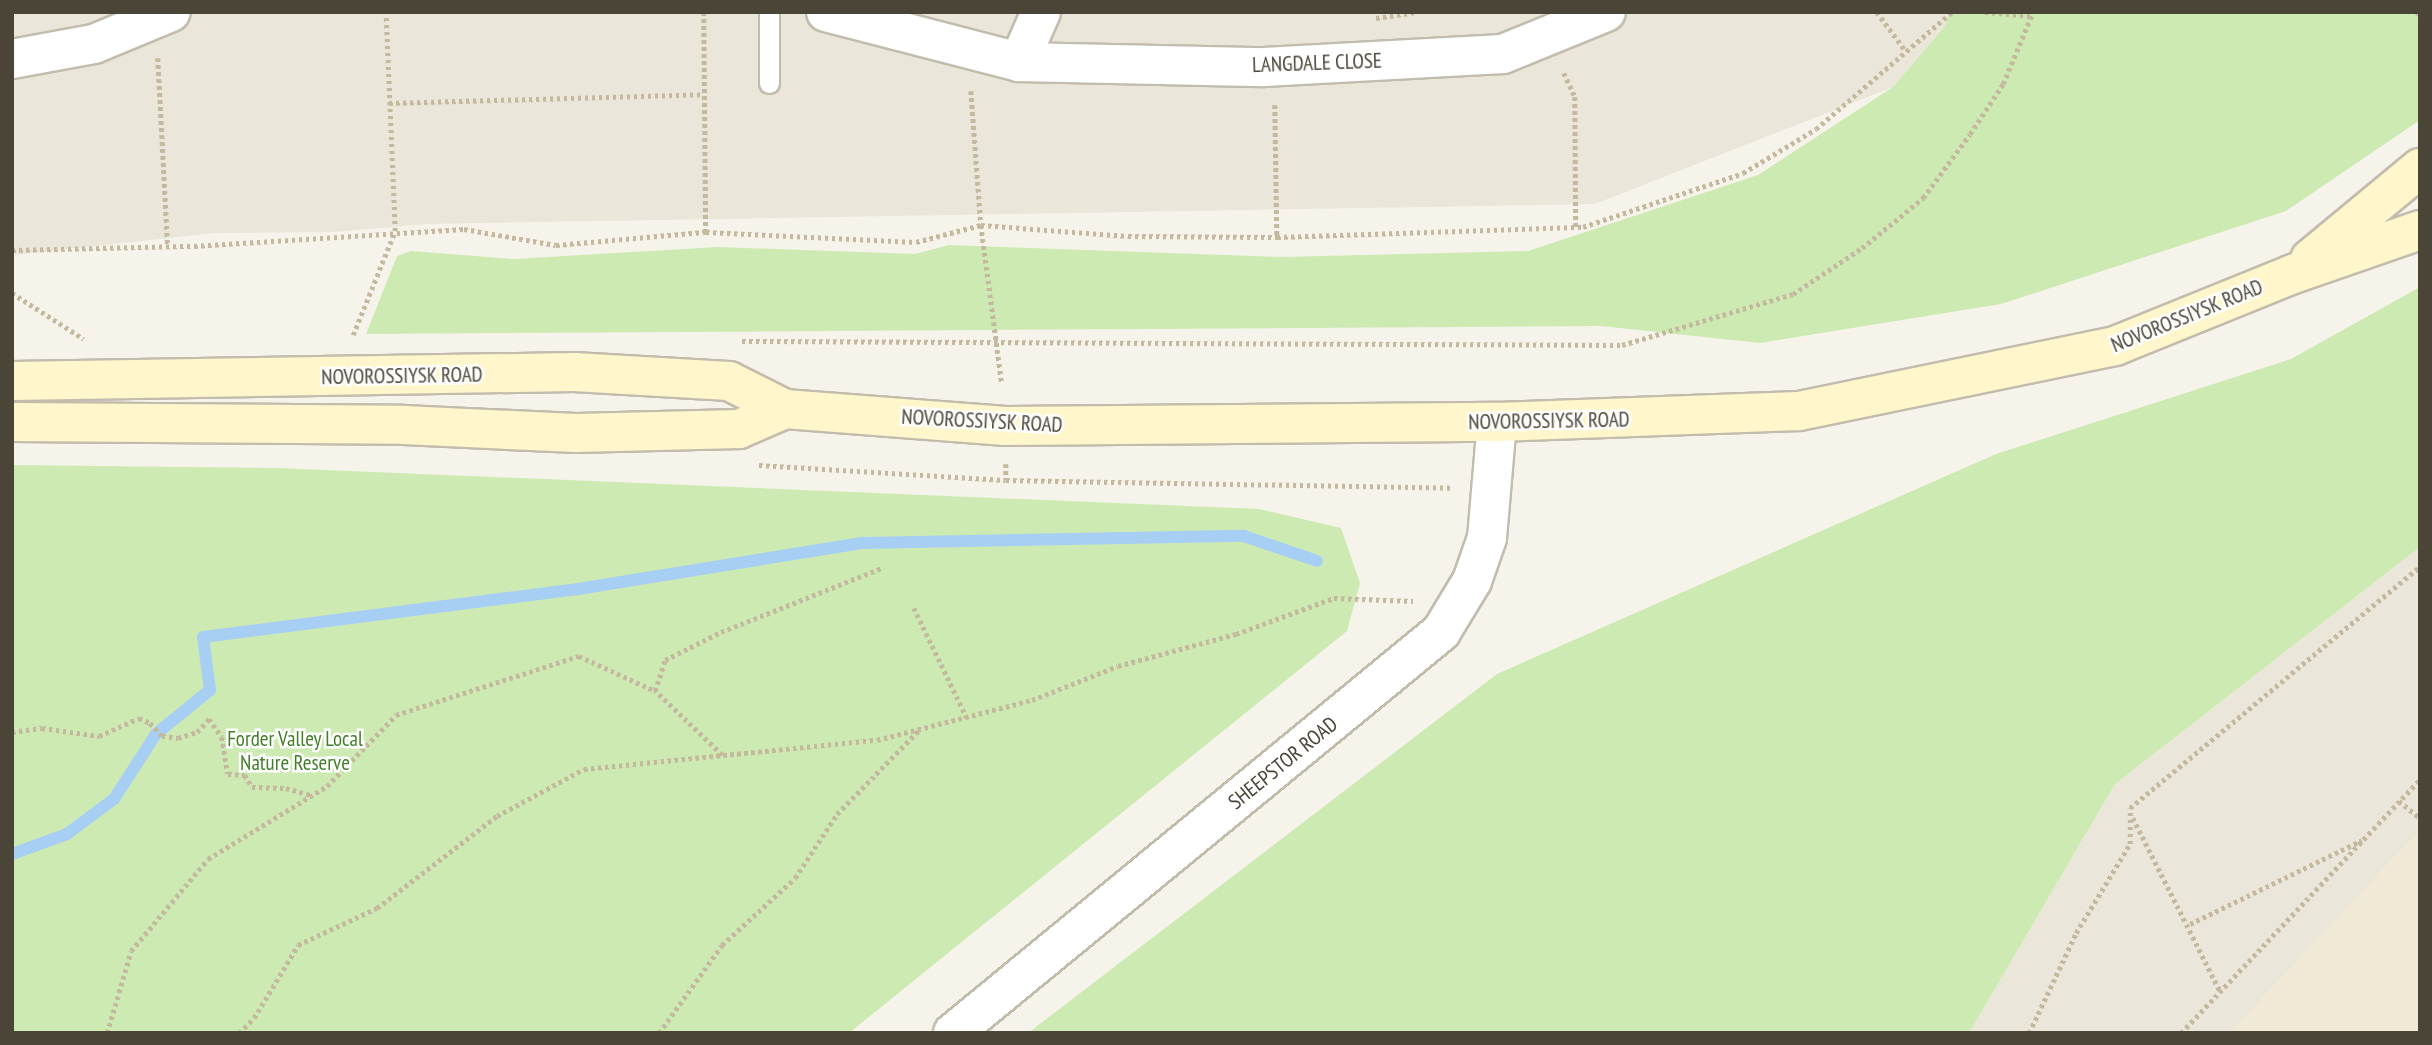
<!DOCTYPE html>
<style>
body{margin:0}
#map{position:relative;width:2432px;height:1045px;overflow:hidden;background:#f6f3eb;font-family:"PT Sans Narrow",sans-serif}
div>[style]{position:absolute}
.residential>*{inset:0;background:#eae6d9}
.education>*{inset:0;background:#efe9d5}
.green>*{inset:0;background:#ceeab3}
.stream>*{height:12px;margin:-6px;padding:0 6px;transform-origin:6px;border-radius:6px;background:#a7cff3}
.path>*{height:4.5px;margin-top:-2.25px;transform-origin:0;background:repeating-linear-gradient(90deg,#c4b99e 0 3.5px,transparent 0 7px)}
.roads{filter:drop-shadow(2px 0 #c2bcad) drop-shadow(-2px 0 #c2bcad) drop-shadow(0 2px #c2bcad) drop-shadow(0 -2px #c2bcad)}
.service>*{height:19px;margin:-9.5px;padding:0 9.5px;transform-origin:9.5px;border-radius:9.5px;background:#fff}
.minor>*{height:38px;margin:-19px;padding:0 19px;transform-origin:19px;border-radius:19px;background:#fff}
.secondary>*{height:38px;margin:-19px;padding:0 19px;transform-origin:19px;border-radius:19px;background:#fff6cc}
span{translate:-50% -50%;white-space:nowrap;text-align:center;line-height:1.15;-webkit-text-stroke:5px #fff;paint-order:stroke}
.street-label{font-size:21px;color:#4b4538}
.park-label{font-size:21px;color:#437f29}
.frame{position:absolute;inset:0;border:14px solid #4b4538;pointer-events:none}
</style>
<div id="map">
<div class="residential">
<i style="clip-path:polygon(12px 12px,1950px 12px,1945px 26px,1893px 87px,1595px 204px,426px 224px,334px 232px,215px 233px,12px 255px)"></i>
<i style="clip-path:polygon(2420px 547px,2420px 1033px,1969px 1033px,2115px 784px)"></i>
</div>
<div class="education">
<i style="clip-path:polygon(2420px 829px,2420px 1033px,2229px 1033px)"></i>
</div>
<div class="green">
<i style="clip-path:polygon(1950px 12px,2420px 12px,2420px 120px,2286px 211px,2001px 304px,1760px 343px,1601px 326px,366px 334px,397px 256px,411px 251px,513px 259px,718px 247px,915px 254px,949px 245px,1281px 257px,1528px 251px,1758px 175px,1893px 87px,1945px 26px)"></i>
<i style="clip-path:polygon(2420px 287px,2420px 547px,2115px 784px,1969px 1033px,1028px 1033px,1497px 674px,1996px 454px,2291px 359px)"></i>
<i style="clip-path:polygon(12px 465px,278px 468px,1259px 509px,1341px 528px,1360px 583px,1347px 631px,849px 1033px,12px 1033px)"></i>
</div>
<div class="stream">
<i style="left:12px;top:854px;width:59px;rotate:-20deg"></i>
<i style="left:67px;top:834px;width:59px;rotate:-36.7deg"></i>
<i style="left:114px;top:799px;width:77px;rotate:-57.1deg"></i>
<i style="left:156px;top:734px;width:70px;rotate:-39.2deg"></i>
<i style="left:210px;top:690px;width:53px;rotate:-97.5deg"></i>
<i style="left:203px;top:637px;width:384px;rotate:-7.3deg"></i>
<i style="left:584px;top:588px;width:283px;rotate:-9.2deg"></i>
<i style="left:863px;top:543px;width:381px;rotate:-1.1deg"></i>
<i style="left:1244px;top:536px;width:77px;rotate:18.9deg"></i>
</div>
<div class="path">
<i style="left:704px;top:12px;width:220px;rotate:89.5deg"></i>
<i style="left:1877px;top:12px;width:47px;rotate:53.6deg"></i>
<i style="left:1985px;top:12px;width:47px;rotate:4.9deg"></i>
<i style="left:2417px;top:12px;width:5px;rotate:53deg"></i>
<i style="left:1376px;top:18px;width:40px;rotate:-8.5deg"></i>
<i style="left:158px;top:58px;width:188px;rotate:87deg"></i>
<i style="left:1564px;top:73px;width:26px;rotate:65deg"></i>
<i style="left:1575px;top:97px;width:130px;rotate:89.6deg"></i>
<i style="left:971px;top:91px;width:134px;rotate:85.7deg"></i>
<i style="left:981px;top:225px;width:161px;rotate:82.5deg"></i>
<i style="left:389px;top:103px;width:315px;rotate:-1.6deg"></i>
<i style="left:1275px;top:105px;width:132px;rotate:89.1deg"></i>
<i style="left:12px;top:250px;width:182px;rotate:-1.3deg"></i>
<i style="left:194px;top:246px;width:271px;rotate:-3.6deg"></i>
<i style="left:464px;top:229px;width:93px;rotate:9.9deg"></i>
<i style="left:556px;top:245px;width:151px;rotate:-5deg"></i>
<i style="left:706px;top:232px;width:210px;rotate:2.7deg"></i>
<i style="left:916px;top:242px;width:67px;rotate:-14.7deg"></i>
<i style="left:981px;top:225px;width:147px;rotate:4.3deg"></i>
<i style="left:1128px;top:236px;width:149px;rotate:0.4deg"></i>
<i style="left:1277px;top:237px;width:306px;rotate:-1.9deg"></i>
<i style="left:1583px;top:227px;width:169px;rotate:-18.6deg"></i>
<i style="left:1743px;top:173px;width:85px;rotate:-31.1deg"></i>
<i style="left:1816px;top:129px;width:179px;rotate:-40.7deg"></i>
<i style="left:12px;top:293px;width:85px;rotate:32.6deg"></i>
<i style="left:353px;top:335px;width:112px;rotate:-68deg"></i>
<i style="left:395px;top:231px;width:219px;rotate:-92.4deg"></i>
<i style="left:742px;top:341px;width:880px;rotate:0.26deg"></i>
<i style="left:1622px;top:345px;width:178px;rotate:-16.6deg"></i>
<i style="left:1793px;top:294px;width:83px;rotate:-33.7deg"></i>
<i style="left:1862px;top:248px;width:79px;rotate:-39.3deg"></i>
<i style="left:1923px;top:198px;width:79px;rotate:-53.7deg"></i>
<i style="left:1970px;top:134px;width:60px;rotate:-56.6deg"></i>
<i style="left:2003px;top:84px;width:78px;rotate:-67.4deg"></i>
<i style="left:1006px;top:464px;width:16px;rotate:90deg"></i>
<i style="left:1006px;top:480px;width:448px;rotate:1deg"></i>
<i style="left:759px;top:465px;width:247px;rotate:3.5deg"></i>
<i style="left:914px;top:608px;width:122px;rotate:64.3deg"></i>
<i style="left:12px;top:732px;width:30px;rotate:-8deg"></i>
<i style="left:42px;top:728px;width:58px;rotate:8deg"></i>
<i style="left:99px;top:736px;width:44px;rotate:-24.2deg"></i>
<i style="left:139px;top:718px;width:12px;rotate:24deg"></i>
<i style="left:150px;top:723px;width:18px;rotate:47deg"></i>
<i style="left:162px;top:736px;width:16px;rotate:7deg"></i>
<i style="left:178px;top:738px;width:20px;rotate:-18deg"></i>
<i style="left:197px;top:732px;width:18px;rotate:-47deg"></i>
<i style="left:209px;top:719px;width:22px;rotate:54deg"></i>
<i style="left:222px;top:737px;width:37px;rotate:81deg"></i>
<i style="left:228px;top:774px;width:17px;rotate:3deg"></i>
<i style="left:245px;top:775px;width:14px;rotate:60deg"></i>
<i style="left:252px;top:787px;width:34px;rotate:2deg"></i>
<i style="left:286px;top:788px;width:26px;rotate:16deg"></i>
<i style="left:722px;top:755px;width:93px;rotate:-136.3deg"></i>
<i style="left:655px;top:691px;width:33px;rotate:-72deg"></i>
<i style="left:665px;top:660px;width:63px;rotate:-26.6deg"></i>
<i style="left:721px;top:632px;width:175px;rotate:-21.7deg"></i>
<i style="left:2399px;top:801px;width:27px;rotate:39deg"></i>
<i style="left:2133px;top:818px;width:194px;rotate:63.3deg"></i>
<i style="left:2190px;top:924px;width:191px;rotate:-26deg"></i>
<i style="left:107px;top:1033px;width:85px;rotate:-73.7deg"></i>
<i style="left:131px;top:951px;width:120px;rotate:-50.1deg"></i>
<i style="left:208px;top:859px;width:140px;rotate:-31.5deg"></i>
<i style="left:327px;top:786px;width:99px;rotate:-45.8deg"></i>
<i style="left:396px;top:715px;width:192px;rotate:-17.9deg"></i>
<i style="left:579px;top:656px;width:84px;rotate:24.7deg"></i>
<i style="left:239px;top:1033px;width:21px;rotate:-45deg"></i>
<i style="left:254px;top:1018px;width:85px;rotate:-58.9deg"></i>
<i style="left:298px;top:945px;width:87px;rotate:-25.1deg"></i>
<i style="left:377px;top:908px;width:151px;rotate:-37.5deg"></i>
<i style="left:497px;top:816px;width:99px;rotate:-28.4deg"></i>
<i style="left:584px;top:769px;width:294px;rotate:-5.7deg"></i>
<i style="left:877px;top:740px;width:160px;rotate:-14.5deg"></i>
<i style="left:1032px;top:700px;width:92px;rotate:-21.6deg"></i>
<i style="left:1118px;top:666px;width:122px;rotate:-15.2deg"></i>
<i style="left:1236px;top:634px;width:104px;rotate:-20.2deg"></i>
<i style="left:1334px;top:598px;width:79px;rotate:2.2deg"></i>
<i style="left:659px;top:1033px;width:108px;rotate:-54.4deg"></i>
<i style="left:722px;top:945px;width:99px;rotate:-42.5deg"></i>
<i style="left:795px;top:878px;width:77px;rotate:-56.7deg"></i>
<i style="left:837px;top:814px;width:117px;rotate:-45.7deg"></i>
<i style="left:2029px;top:1033px;width:110px;rotate:-64.8deg"></i>
<i style="left:2076px;top:933px;width:104px;rotate:-58.8deg"></i>
<i style="left:2130px;top:844px;width:36px;rotate:-90deg"></i>
<i style="left:2130px;top:808px;width:378px;rotate:-39.8deg"></i>
<i style="left:2181px;top:1033px;width:349px;rotate:-46.7deg"></i>
</div>
<div class="roads">
<div class="service">
<i style="left:769px;top:83px;width:71px;rotate:-90deg"></i>
</div>
<div class="minor">
<i style="left:826px;top:12px;width:199px;rotate:14.5deg"></i>
<i style="left:1019px;top:62px;width:245px;rotate:1.2deg"></i>
<i style="left:1264px;top:67px;width:239px;rotate:-3.1deg"></i>
<i style="left:1503px;top:54px;width:111px;rotate:-22.2deg"></i>
<i style="left:12px;top:59px;width:83px;rotate:-10.4deg"></i>
<i style="left:94px;top:44px;width:83px;rotate:-22.6deg"></i>
<i style="left:1019px;top:62px;width:55px;rotate:-66.3deg"></i>
<i style="left:953px;top:1033px;width:632px;rotate:-39.41deg"></i>
<i style="left:1441px;top:632px;width:60px;rotate:-58.7deg"></i>
<i style="left:1472px;top:581px;width:46px;rotate:-70.8deg"></i>
<i style="left:1487px;top:538px;width:116px;rotate:-85.1deg"></i>
</div>
<div class="secondary">
<i style="left:2310px;top:259px;width:143px;rotate:-39.6deg"></i>
<i style="left:12px;top:381px;width:562px;rotate:-0.92deg"></i>
<i style="left:574px;top:372px;width:155px;rotate:3.3deg"></i>
<i style="left:729px;top:381px;width:63px;rotate:26.6deg"></i>
<i style="left:785px;top:409px;width:221px;rotate:4.4deg"></i>
<i style="left:1005px;top:426px;width:492px;rotate:-0.5deg"></i>
<i style="left:1497px;top:422px;width:302px;rotate:-2.1deg"></i>
<i style="left:1799px;top:411px;width:323px;rotate:-11.6deg"></i>
<i style="left:2115px;top:346px;width:192px;rotate:-22deg"></i>
<i style="left:2293px;top:274px;width:134px;rotate:-19.1deg"></i>
<i style="left:12px;top:422px;width:392px;rotate:0.4deg"></i>
<i style="left:404px;top:425px;width:172px;rotate:2.7deg"></i>
<i style="left:576px;top:433px;width:163px;rotate:-1.4deg"></i>
<i style="left:739px;top:429px;width:50px;rotate:-23.5deg"></i>
</div>
</div>
<div class="street-label">
<span style="left:1317px;top:63px;rotate:-2deg">LANGDALE CLOSE</span>
<span style="left:2187px;top:316px;rotate:-22deg">NOVOROSSIYSK ROAD</span>
<span style="left:402px;top:376px;rotate:-1deg">NOVOROSSIYSK ROAD</span>
<span style="left:982px;top:421px;rotate:3deg">NOVOROSSIYSK ROAD</span>
<span style="left:1549px;top:421px;rotate:-1deg">NOVOROSSIYSK ROAD</span>
<span style="left:1283px;top:763px;rotate:-39deg">SHEEPSTOR ROAD</span>
</div>
<div class="park-label">
<span style="left:295px;top:751px">Forder Valley Local<br>Nature Reserve</span>
</div>
<div class="frame"></div>
</div>
